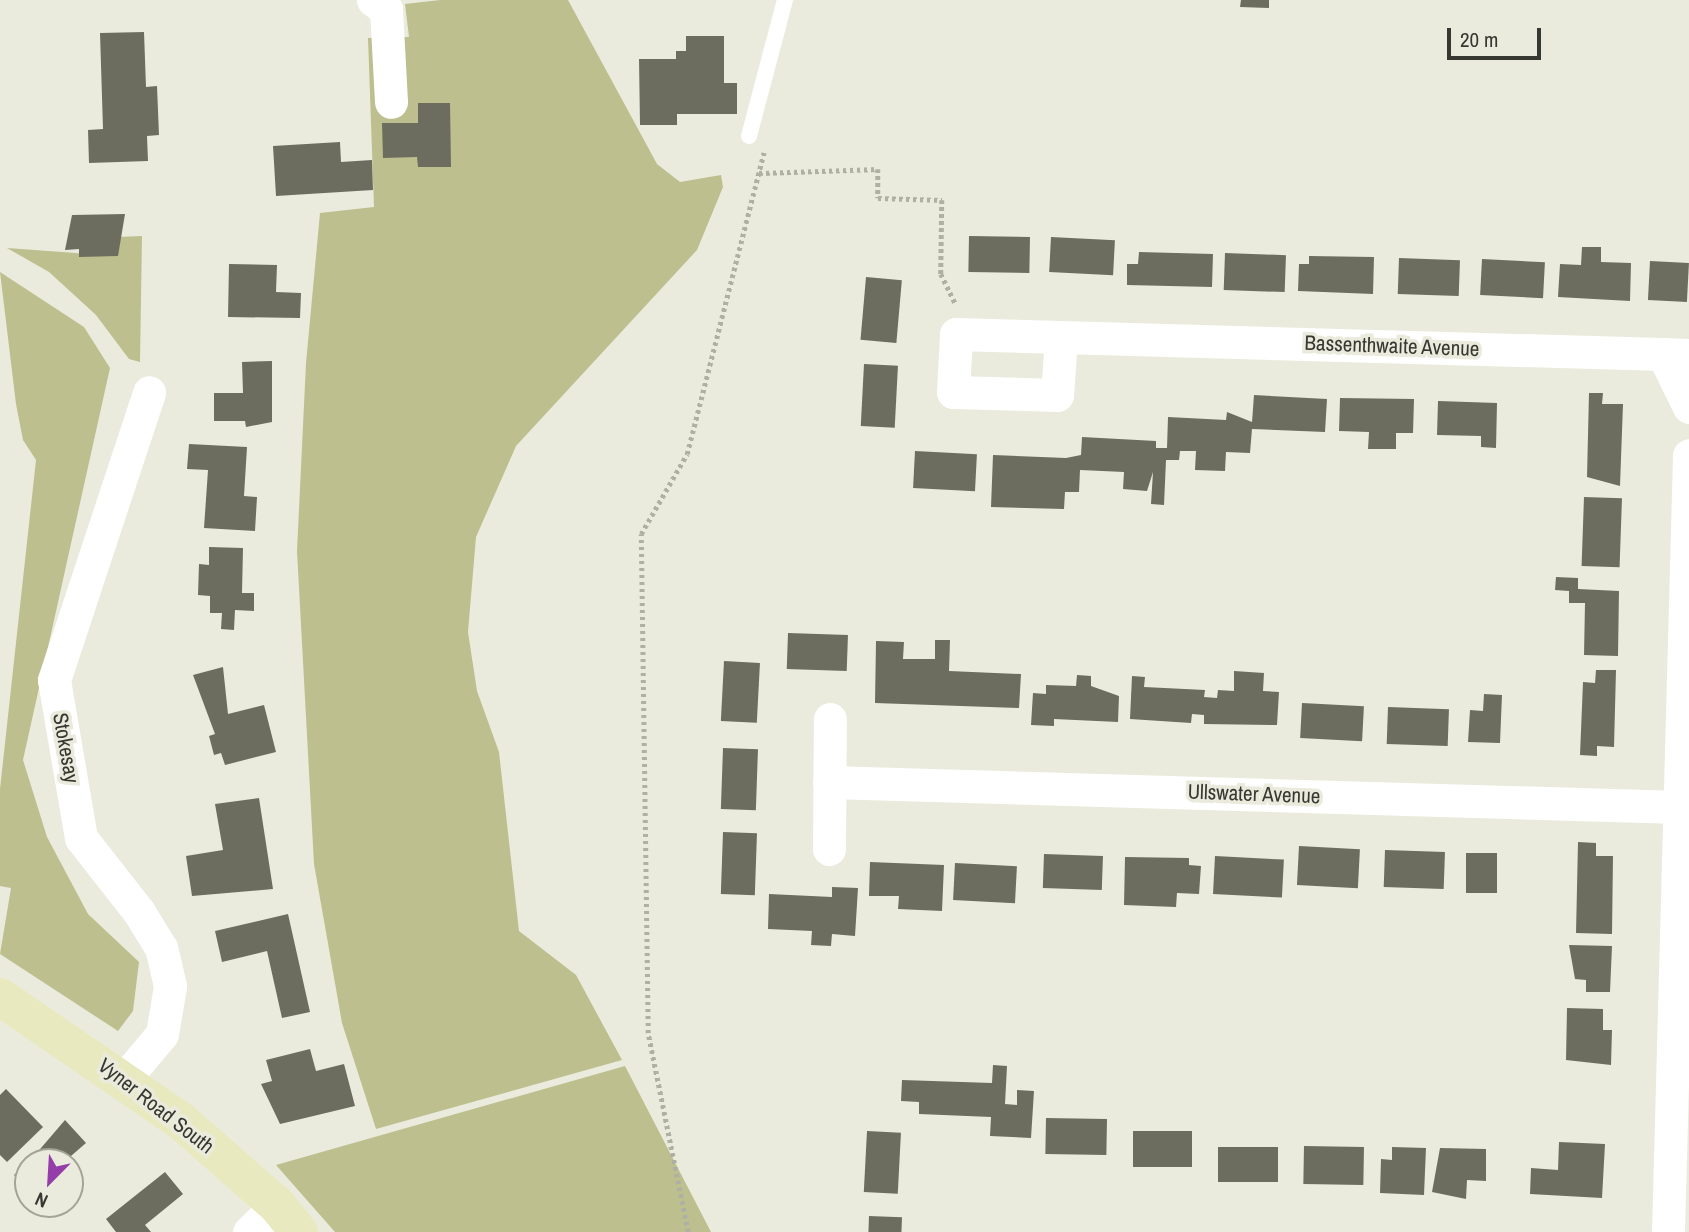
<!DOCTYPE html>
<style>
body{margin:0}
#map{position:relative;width:1689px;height:1232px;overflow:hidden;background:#eaebdc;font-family:"Archivo Narrow",sans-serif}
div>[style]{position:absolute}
.green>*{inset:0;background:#bdbf8f}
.building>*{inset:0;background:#6c6d5f;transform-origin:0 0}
.path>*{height:4.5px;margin-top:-2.25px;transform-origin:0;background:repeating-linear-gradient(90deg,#afb0a4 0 3.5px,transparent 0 7px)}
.lane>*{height:16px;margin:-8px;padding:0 8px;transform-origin:8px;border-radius:8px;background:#fff}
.street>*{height:33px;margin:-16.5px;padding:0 16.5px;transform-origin:16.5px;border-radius:16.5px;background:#fff}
.secondary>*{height:38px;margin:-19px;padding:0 19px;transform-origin:19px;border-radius:19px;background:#e9e9bf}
span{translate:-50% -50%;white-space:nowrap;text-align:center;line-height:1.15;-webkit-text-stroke:7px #eaebdc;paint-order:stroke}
.street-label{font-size:21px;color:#383832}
.north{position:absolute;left:14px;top:1148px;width:70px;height:70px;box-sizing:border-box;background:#eaebdc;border:2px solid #a3a398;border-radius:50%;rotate:204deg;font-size:19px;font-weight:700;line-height:28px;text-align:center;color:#383832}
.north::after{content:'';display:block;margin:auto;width:24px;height:32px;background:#953da9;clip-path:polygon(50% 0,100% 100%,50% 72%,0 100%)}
.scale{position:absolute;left:1447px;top:28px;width:94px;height:32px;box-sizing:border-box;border:4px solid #383832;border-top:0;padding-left:9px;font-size:21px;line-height:24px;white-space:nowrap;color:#383832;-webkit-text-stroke:5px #eaebdc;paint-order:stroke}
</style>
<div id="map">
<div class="green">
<i style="clip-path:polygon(440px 0,568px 0,657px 164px,680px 182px,721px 175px,723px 187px,697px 250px,516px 446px,476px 537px,468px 632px,477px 691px,499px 752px,519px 931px,576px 975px,622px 1060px,376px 1129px,342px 1023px,314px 864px,297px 551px,306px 363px,320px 213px,374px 207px,368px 38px,409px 37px,405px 4px)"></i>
<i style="clip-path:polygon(142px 236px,140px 362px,129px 359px,96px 315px,49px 272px,7px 248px,117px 256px,117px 237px)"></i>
<i style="clip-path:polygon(0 272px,84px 327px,110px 368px,23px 760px,47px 837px,88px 914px,139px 962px,133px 1011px,118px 1031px,0 954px,11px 888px,0 886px,0 789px,36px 460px,23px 440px,16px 404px)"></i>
<i style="clip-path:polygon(625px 1066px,711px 1232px,335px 1232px,276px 1165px)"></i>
</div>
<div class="building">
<i style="clip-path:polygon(1241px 0,1269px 0,1269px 8px,1240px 7px)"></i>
<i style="clip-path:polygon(144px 32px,146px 87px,157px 86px,159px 135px,147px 136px,148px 161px,89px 163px,88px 130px,103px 129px,100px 33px)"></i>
<i style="clip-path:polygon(686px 36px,724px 36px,724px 83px,737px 83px,737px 114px,677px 114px,677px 125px,640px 125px,639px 59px,676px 59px,676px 51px,686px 51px)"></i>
<i style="clip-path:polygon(418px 103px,450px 103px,451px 167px,418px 167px,417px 157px,383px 158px,382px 123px,418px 123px)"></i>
<i style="clip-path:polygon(340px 142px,341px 162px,372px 160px,373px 190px,276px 196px,273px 146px)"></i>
<i style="clip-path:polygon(125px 214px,118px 256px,79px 257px,79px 249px,65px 250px,72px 215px)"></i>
<i style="left:969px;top:236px;width:61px;height:36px;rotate:1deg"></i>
<i style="left:1051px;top:237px;width:64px;height:35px;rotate:3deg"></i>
<i style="clip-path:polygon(1582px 247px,1601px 247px,1601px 262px,1631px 263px,1630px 301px,1558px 297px,1560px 264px,1581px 265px)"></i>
<i style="clip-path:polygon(1139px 252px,1213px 254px,1212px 287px,1127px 285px,1127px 264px,1138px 264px)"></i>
<i style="left:1225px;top:253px;width:61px;height:37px;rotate:2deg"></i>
<i style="clip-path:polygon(1309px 256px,1374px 257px,1373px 294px,1298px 291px,1299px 264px,1309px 264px)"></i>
<i style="left:1399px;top:258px;width:61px;height:36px;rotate:2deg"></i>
<i style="left:1482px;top:259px;width:63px;height:36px;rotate:3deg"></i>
<i style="left:1650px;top:261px;width:39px;height:39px;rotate:3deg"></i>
<i style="clip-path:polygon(229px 264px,277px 265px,276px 292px,301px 293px,300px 318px,228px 317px)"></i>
<i style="left:866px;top:277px;width:36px;height:63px;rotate:5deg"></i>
<i style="clip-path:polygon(272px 361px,272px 422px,246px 427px,245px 421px,214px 421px,214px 393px,243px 393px,242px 362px)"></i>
<i style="left:864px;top:364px;width:34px;height:62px;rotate:3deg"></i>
<i style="clip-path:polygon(1589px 393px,1603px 393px,1602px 404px,1623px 404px,1620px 486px,1587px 477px)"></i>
<i style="clip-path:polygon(1254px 395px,1327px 399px,1325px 432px,1252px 429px,1250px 453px,1226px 452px,1225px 471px,1195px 470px,1196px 451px,1180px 451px,1179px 460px,1166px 460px,1164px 505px,1151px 504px,1153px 472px,1147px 491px,1123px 489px,1124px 472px,1080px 470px,1079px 492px,1065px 492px,1064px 509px,991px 507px,993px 455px,1066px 458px,1081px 455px,1082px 437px,1156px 441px,1156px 448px,1167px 448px,1168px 417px,1226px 420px,1227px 412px,1252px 422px)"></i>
<i style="clip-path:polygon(1340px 398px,1414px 399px,1413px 433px,1396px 433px,1396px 449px,1368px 449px,1369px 432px,1339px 431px)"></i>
<i style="clip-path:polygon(1438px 401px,1497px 403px,1496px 448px,1481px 447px,1481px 436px,1437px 435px)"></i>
<i style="clip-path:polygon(189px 444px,247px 447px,244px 496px,257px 497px,255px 531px,204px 528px,208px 470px,187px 469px)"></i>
<i style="left:915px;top:451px;width:62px;height:37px;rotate:3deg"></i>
<i style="left:1584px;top:497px;width:38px;height:69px;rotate:2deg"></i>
<i style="clip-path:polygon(209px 547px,243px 548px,242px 593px,254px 593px,254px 611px,235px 610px,234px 630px,221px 629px,222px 613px,210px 613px,210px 596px,198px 595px,199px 564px,209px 565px)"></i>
<i style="clip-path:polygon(1556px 577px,1578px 578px,1578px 589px,1619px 591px,1618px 656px,1584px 655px,1585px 603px,1569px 603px,1569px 591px,1555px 590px)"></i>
<i style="left:788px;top:633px;width:60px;height:36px;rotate:2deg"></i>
<i style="clip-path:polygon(935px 640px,950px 640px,949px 671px,1021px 674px,1019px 708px,875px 703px,876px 641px,904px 642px,903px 659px,935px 659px)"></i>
<i style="left:724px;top:661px;width:36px;height:60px;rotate:3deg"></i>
<i style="clip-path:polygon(223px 667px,228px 714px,264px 705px,276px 752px,225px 765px,221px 753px,214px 755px,209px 736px,215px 734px,193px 675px)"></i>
<i style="clip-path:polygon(1596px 670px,1616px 670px,1614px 747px,1597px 746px,1597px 756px,1580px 755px,1583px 682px,1595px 683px)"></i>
<i style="clip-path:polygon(1234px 671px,1264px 673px,1263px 691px,1279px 692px,1277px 725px,1204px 724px,1204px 715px,1192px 714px,1191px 723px,1130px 719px,1132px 676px,1145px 677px,1144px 687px,1205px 690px,1204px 697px,1217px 698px,1218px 690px,1234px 691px)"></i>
<i style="clip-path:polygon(1077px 675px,1091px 676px,1091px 686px,1119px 696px,1118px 722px,1054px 719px,1054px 726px,1031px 725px,1033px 693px,1046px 694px,1046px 685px,1076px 686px)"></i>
<i style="clip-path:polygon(1484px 694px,1502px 695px,1500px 743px,1468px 742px,1470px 710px,1483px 711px)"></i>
<i style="left:1302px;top:703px;width:62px;height:35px;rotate:3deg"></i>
<i style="left:1388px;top:707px;width:61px;height:37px;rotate:2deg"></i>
<i style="left:723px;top:748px;width:35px;height:61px;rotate:2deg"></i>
<i style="clip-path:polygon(259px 798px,273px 889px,192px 896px,186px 856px,223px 850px,215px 804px)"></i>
<i style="left:723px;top:832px;width:34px;height:62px;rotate:2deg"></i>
<i style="clip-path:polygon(1578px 842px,1596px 843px,1596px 856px,1613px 856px,1612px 934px,1576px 933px)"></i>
<i style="left:1299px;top:846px;width:61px;height:39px;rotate:3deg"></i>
<i style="left:1385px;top:850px;width:60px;height:37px;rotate:2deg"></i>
<i style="left:1466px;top:853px;width:31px;height:40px"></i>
<i style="left:1044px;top:854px;width:59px;height:34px;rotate:2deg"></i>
<i style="left:1215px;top:856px;width:69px;height:38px;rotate:3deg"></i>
<i style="clip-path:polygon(1125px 857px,1189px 858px,1189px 865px,1201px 866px,1199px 894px,1177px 893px,1176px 907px,1124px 905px)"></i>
<i style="clip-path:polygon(870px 862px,944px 865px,942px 911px,898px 909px,899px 896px,869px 896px)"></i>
<i style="left:955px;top:863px;width:62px;height:37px;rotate:3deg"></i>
<i style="clip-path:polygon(832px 887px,858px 888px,855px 936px,832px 934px,831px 946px,811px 945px,812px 931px,768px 929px,769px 894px,832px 897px)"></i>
<i style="clip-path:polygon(288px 914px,310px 1012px,282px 1018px,267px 951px,222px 962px,215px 931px)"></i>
<i style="clip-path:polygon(1569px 945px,1612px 946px,1610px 992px,1586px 992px,1586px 980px,1575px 979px)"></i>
<i style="clip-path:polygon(1567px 1008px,1603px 1009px,1603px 1030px,1612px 1030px,1611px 1065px,1566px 1060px)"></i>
<i style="clip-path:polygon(310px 1049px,316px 1071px,344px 1064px,355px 1106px,280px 1124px,261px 1084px,272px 1081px,266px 1060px)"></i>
<i style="clip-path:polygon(993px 1065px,1007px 1066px,1005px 1104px,1017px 1105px,1017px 1090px,1034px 1091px,1031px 1138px,990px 1136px,991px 1117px,919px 1114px,919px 1102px,901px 1101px,902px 1080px,992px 1083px)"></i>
<i style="clip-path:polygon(6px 1089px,43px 1127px,7px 1162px,0 1155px,0 1095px)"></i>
<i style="left:1046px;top:1118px;width:61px;height:36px;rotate:1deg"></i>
<i style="clip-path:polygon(65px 1120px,86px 1143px,64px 1162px,29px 1162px)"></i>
<i style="left:867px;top:1131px;width:34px;height:61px;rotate:3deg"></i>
<i style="left:1133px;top:1131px;width:59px;height:36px"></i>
<i style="clip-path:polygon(1559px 1142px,1605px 1144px,1602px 1198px,1530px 1194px,1531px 1168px,1558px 1170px)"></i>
<i style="left:1304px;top:1146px;width:60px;height:38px;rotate:1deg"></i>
<i style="left:1218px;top:1147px;width:60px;height:35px"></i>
<i style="clip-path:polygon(1392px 1147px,1426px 1148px,1424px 1195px,1380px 1193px,1381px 1159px,1392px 1160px)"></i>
<i style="clip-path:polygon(1440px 1148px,1486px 1149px,1486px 1181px,1467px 1180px,1466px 1199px,1432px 1192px)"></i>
<i style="clip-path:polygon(28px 1163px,28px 1191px,14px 1175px)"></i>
<i style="clip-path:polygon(165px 1172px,183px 1194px,145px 1225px,151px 1232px,116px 1232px,106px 1219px)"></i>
<i style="left:869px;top:1216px;width:33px;height:16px;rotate:2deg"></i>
</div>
<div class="path">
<i style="left:759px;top:173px;width:119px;rotate:-1.9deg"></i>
<i style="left:878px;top:169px;width:29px;rotate:90deg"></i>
<i style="left:878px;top:198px;width:64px;rotate:1.8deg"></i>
<i style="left:942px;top:200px;width:74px;rotate:90.8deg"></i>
<i style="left:941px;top:274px;width:34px;rotate:64deg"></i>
<i style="left:688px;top:1232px;width:203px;rotate:-101.4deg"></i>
<i style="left:648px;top:1033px;width:499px;rotate:-90.8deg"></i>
<i style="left:641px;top:534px;width:92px;rotate:-60.1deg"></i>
<i style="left:687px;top:454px;width:311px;rotate:-75.7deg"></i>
</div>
<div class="lane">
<i style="left:749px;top:136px;width:141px;rotate:-75.2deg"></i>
</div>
<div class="street">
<i style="left:373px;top:0;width:16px;rotate:35deg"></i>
<i style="left:386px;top:9px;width:93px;rotate:86.9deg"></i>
<i style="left:1061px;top:337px;width:58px;rotate:93.9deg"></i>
<i style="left:1057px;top:395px;width:104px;rotate:-178.3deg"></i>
<i style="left:953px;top:392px;width:58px;rotate:-87deg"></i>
<i style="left:956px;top:334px;width:105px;rotate:1.6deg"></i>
<i style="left:1061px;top:337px;width:602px;rotate:1.62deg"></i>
<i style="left:1663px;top:354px;width:26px;rotate:2deg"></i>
<i style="left:1663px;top:354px;width:59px;rotate:63.9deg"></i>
<i style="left:829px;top:782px;width:850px;rotate:1.68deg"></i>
<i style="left:829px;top:849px;width:130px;rotate:-89.6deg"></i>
<i style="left:125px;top:1078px;width:57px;rotate:-49.9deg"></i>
<i style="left:162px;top:1034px;width:49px;rotate:-80.5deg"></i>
<i style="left:170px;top:986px;width:39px;rotate:-103deg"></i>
<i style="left:161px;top:948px;width:42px;rotate:-121.4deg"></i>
<i style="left:139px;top:912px;width:94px;rotate:-128.1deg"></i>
<i style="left:81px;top:838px;width:160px;rotate:-99.7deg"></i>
<i style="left:54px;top:680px;width:303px;rotate:-71.7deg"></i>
<i style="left:249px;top:1232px;width:39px;rotate:-44deg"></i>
<i style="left:1668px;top:1232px;width:777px;rotate:-88.45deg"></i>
</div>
<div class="secondary">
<i style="left:0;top:997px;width:219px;rotate:34.4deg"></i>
<i style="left:181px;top:1121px;width:128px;rotate:41.2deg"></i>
<i style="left:277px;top:1205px;width:35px;rotate:51deg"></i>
</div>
<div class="street-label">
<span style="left:1392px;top:346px;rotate:2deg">Bassenthwaite Avenue</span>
<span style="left:66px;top:748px;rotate:80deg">Stokesay</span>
<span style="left:1254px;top:794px;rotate:2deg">Ullswater Avenue</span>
<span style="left:156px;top:1106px;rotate:38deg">Vyner Road South</span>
</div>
<div class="north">N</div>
<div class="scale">20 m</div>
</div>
